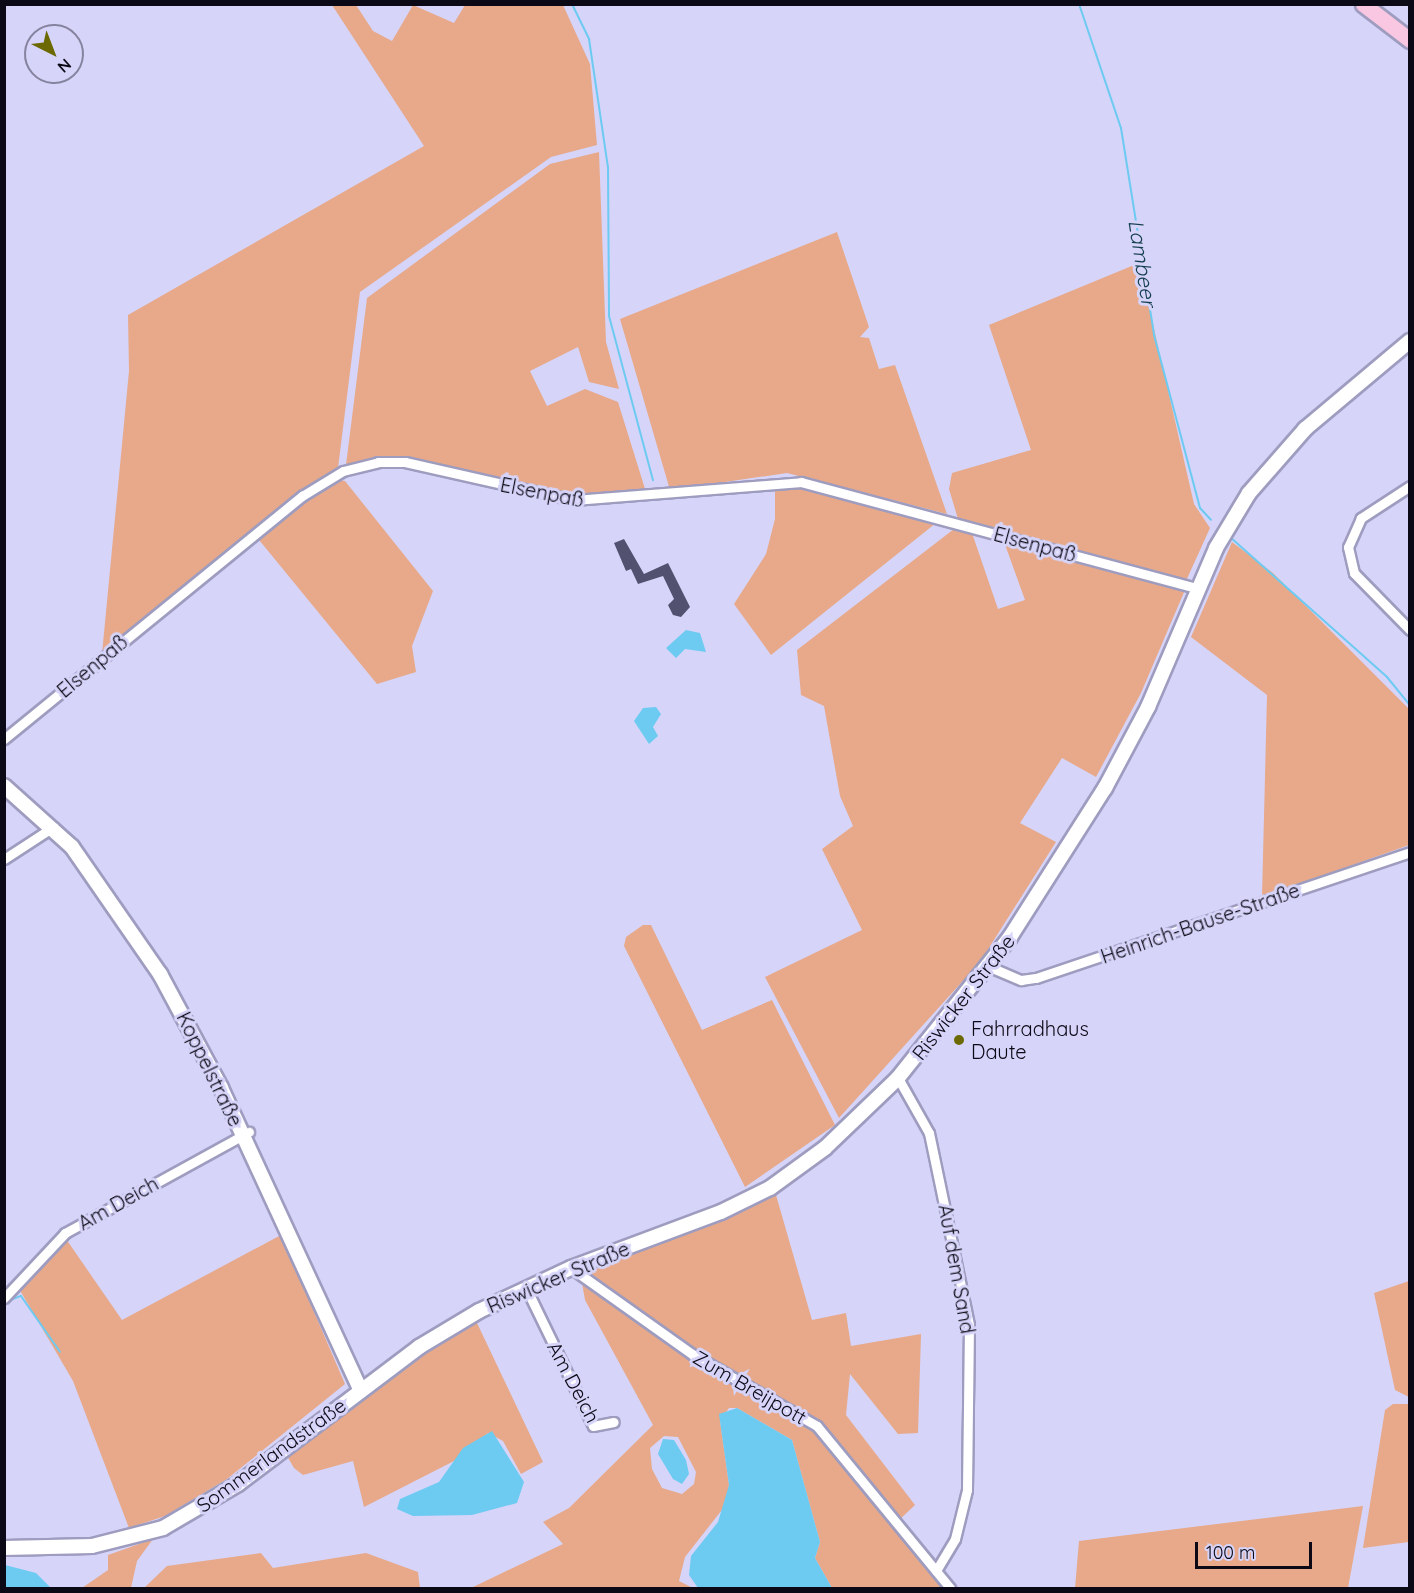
<!DOCTYPE html>
<meta charset="utf-8">
<style>
body{margin:0}
#map{position:relative;width:1414px;height:1593px;overflow:hidden;background:#d6d4f9;font-family:Quicksand,sans-serif}
div>[style]{position:absolute}
.green>*{inset:0;background:#e7a989}
.water>*{inset:0;background:#6dcaf1}
.stream>*{height:2px;margin:-1px;padding:0 1px;transform-origin:1px;border-radius:1px;background:#6dcaf1}
.building>*{inset:0;background:#535170}
.roads{filter:drop-shadow(2px 0 #9e9cbf) drop-shadow(-2px 0 #9e9cbf) drop-shadow(0 2px #9e9cbf) drop-shadow(0 -2px #9e9cbf)}
.street>*{height:9px;margin:-4.5px;padding:0 4.5px;transform-origin:4.5px;border-radius:4.5px;background:#fff}
.secondary>*{height:14px;margin:-7px;padding:0 7px;transform-origin:7px;border-radius:7px;background:#fff}
.primary>*{height:15px;margin:-7.5px;padding:0 7.5px;transform-origin:7.5px;border-radius:7.5px;background:#f9c7e1}
.dots>*{width:16px;height:16px;translate:-50% -50%;box-sizing:border-box;border:3px solid #d6d4f9;border-radius:50%}
span{translate:-50% -50%;white-space:nowrap;text-align:center;line-height:1.15;-webkit-text-stroke:6px #d6d4f9;paint-order:stroke}
.street-label{font-size:20px;color:#0b0915}
.poi-label{font-size:20px;color:#0b0915}
.left{translate:0 -50%;text-align:left}
.water-label{font-size:21px;color:#143e4e;font-style:italic}
.frame{position:absolute;inset:0;border:6px solid #0b0915;pointer-events:none}
.north{position:absolute;left:24px;top:24px;width:60px;height:60px;box-sizing:border-box;background:#d6d4f9;border:2px solid #85839e;border-radius:50%;rotate:138deg;font-size:16px;font-weight:700;line-height:24px;text-align:center;color:#0b0915}
.north::after{content:'';display:block;margin:auto;width:21px;height:27px;background:#6c6902;clip-path:polygon(50% 0,100% 100%,50% 72%,0 100%)}
.scale{position:absolute;left:1195px;top:1542px;width:117px;height:27px;box-sizing:border-box;border:3px solid #0b0915;border-top:0;padding-left:8px;font-size:18px;line-height:21px;white-space:nowrap;color:#0b0915;-webkit-text-stroke:4px #d6d4f9;paint-order:stroke}
</style>
<div id="map">
<div class="green">
<i style="clip-path:polygon(332px 5px,356px 5px,373px 31px,392px 41px,413px 5px,454px 23px,465px 5px,563px 5px,590px 64px,597px 145px,551px 157px,360px 292px,338px 468px,231px 546px,102px 654px,129px 371px,128px 315px,424px 146px)"></i>
<i style="clip-path:polygon(599px 152px,606px 342px,619px 389px,589px 382px,578px 347px,530px 371px,547px 406px,585px 389px,618px 402px,646px 492px,575px 497px,396px 457px,346px 465px,367px 298px,550px 164px)"></i>
<i style="clip-path:polygon(837px 232px,869px 327px,860px 337px,869px 338px,879px 369px,895px 365px,947px 514px,787px 473px,670px 490px,620px 319px)"></i>
<i style="clip-path:polygon(1139px 263px,1194px 504px,1210px 528px,1186px 581px,958px 519px,949px 489px,952px 473px,1031px 450px,989px 325px)"></i>
<i style="clip-path:polygon(332px 479px,345px 481px,433px 591px,412px 646px,416px 672px,377px 684px,255px 535px)"></i>
<i style="clip-path:polygon(795px 487px,936px 523px,771px 655px,734px 604px,766px 554px,775px 519px,775px 488px)"></i>
<i style="clip-path:polygon(954px 529px,972px 533px,998px 609px,1025px 600px,1003px 539px,1185px 590px,1141px 693px,1096px 777px,1062px 758px,1020px 823px,1056px 842px,980px 962px,839px 1118px,765px 977px,862px 930px,822px 849px,853px 826px,840px 796px,824px 706px,801px 695px,797px 650px)"></i>
<i style="clip-path:polygon(1232px 542px,1273px 573px,1409px 709px,1409px 845px,1262px 897px,1267px 695px,1191px 637px)"></i>
<i style="clip-path:polygon(643px 925px,651px 925px,702px 1030px,772px 1000px,835px 1125px,745px 1187px,624px 946px,626px 937px)"></i>
<i style="clip-path:polygon(776px 1195px,812px 1320px,846px 1313px,851px 1346px,921px 1334px,918px 1433px,898px 1434px,850px 1374px,846px 1415px,915px 1505px,898px 1521px,803px 1412px,695px 1353px,589px 1272px)"></i>
<i style="clip-path:polygon(281px 1235px,345px 1384px,227px 1479px,165px 1516px,129px 1528px,73px 1381px,18px 1287px,64px 1236px,122px 1320px)"></i>
<i style="clip-path:polygon(1409px 1281px,1410px 1281px,1409px 1397px,1395px 1390px,1374px 1293px)"></i>
<i style="clip-path:polygon(evenodd,582px 1283px,719px 1376px,805px 1422px,945px 1588px,832px 1588px,815px 1558px,820px 1542px,792px 1440px,737px 1408px,729px 1408px,720px 1421px,729px 1485px,725px 1506px,685px 1557px,679px 1581px,693px 1588px,471px 1588px,563px 1544px,543px 1522px,569px 1508px,653px 1425px,585px 1300px,582px 1283px,664px 1436px,678px 1437px,696px 1472px,694px 1484px,682px 1494px,662px 1488px,652px 1469px,650px 1448px,664px 1436px)"></i>
<i style="clip-path:polygon(477px 1323px,543px 1462px,521px 1474px,503px 1441px,488px 1433px,456px 1460px,364px 1507px,353px 1461px,303px 1475px,294px 1468px,287px 1456px,419px 1356px)"></i>
<i style="clip-path:polygon(1393px 1404px,1409px 1404px,1409px 1542px,1363px 1548px,1385px 1410px)"></i>
<i style="clip-path:polygon(1363px 1506px,1348px 1588px,1075px 1588px,1079px 1541px)"></i>
<i style="clip-path:polygon(153px 1539px,137px 1561px,131px 1588px,82px 1588px,108px 1570px,108px 1555px)"></i>
<i style="clip-path:polygon(261px 1553px,273px 1568px,366px 1553px,418px 1572px,420px 1588px,144px 1588px,167px 1566px)"></i>
</div>
<div class="water">
<i style="clip-path:polygon(686px 630px,700px 633px,706px 652px,685px 649px,676px 658px,666px 648px)"></i>
<i style="clip-path:polygon(656px 707px,661px 714px,653px 727px,658px 736px,649px 744px,634px 721px,643px 708px)"></i>
<i style="clip-path:polygon(737px 1408px,792px 1440px,820px 1542px,815px 1558px,832px 1588px,698px 1588px,689px 1575px,691px 1556px,718px 1522px,729px 1485px,719px 1414px)"></i>
<i style="clip-path:polygon(492px 1431px,524px 1482px,517px 1503px,472px 1515px,413px 1516px,397px 1509px,400px 1499px,439px 1482px,463px 1448px)"></i>
<i style="clip-path:polygon(663px 1439px,674px 1440px,686px 1460px,689px 1474px,682px 1484px,673px 1479px,658px 1454px)"></i>
<i style="clip-path:polygon(5px 1565px,36px 1573px,51px 1588px,5px 1588px)"></i>
</div>
<div class="stream">
<i style="left:572px;top:4px;width:39px;rotate:64deg"></i>
<i style="left:589px;top:39px;width:129px;rotate:81.6deg"></i>
<i style="left:608px;top:167px;width:149px;rotate:89.6deg"></i>
<i style="left:609px;top:316px;width:170px;rotate:75deg"></i>
<i style="left:1079px;top:4px;width:131px;rotate:71.3deg"></i>
<i style="left:1121px;top:128px;width:210px;rotate:80.9deg"></i>
<i style="left:1154px;top:335px;width:179px;rotate:75.1deg"></i>
<i style="left:1200px;top:508px;width:16px;rotate:47deg"></i>
<i style="left:1230px;top:537px;width:210px;rotate:41.7deg"></i>
<i style="left:1387px;top:677px;width:36px;rotate:51deg"></i>
<i style="left:5px;top:1302px;width:17px;rotate:-21deg"></i>
<i style="left:21px;top:1296px;width:68px;rotate:55.1deg"></i>
</div>
<div class="building">
<i style="clip-path:polygon(624px 539px,644px 574px,668px 563px,690px 607px,681px 617px,673px 615px,668px 605px,674px 599px,663px 576px,638px 584px,631px 569px,626px 571px,614px 543px)"></i>
</div>
<div class="roads">
<div class="street">
<i style="left:1410px;top:486px;width:59px;rotate:146.9deg"></i>
<i style="left:1361px;top:518px;width:32px;rotate:114deg"></i>
<i style="left:1348px;top:547px;width:27px;rotate:77deg"></i>
<i style="left:1354px;top:573px;width:80px;rotate:45.5deg"></i>
<i style="left:4px;top:739px;width:385px;rotate:-39.2deg"></i>
<i style="left:302px;top:496px;width:48px;rotate:-31.4deg"></i>
<i style="left:343px;top:471px;width:36px;rotate:-14deg"></i>
<i style="left:378px;top:462px;width:27px"></i>
<i style="left:405px;top:462px;width:173px;rotate:12.7deg"></i>
<i style="left:574px;top:500px;width:228px;rotate:-4.5deg"></i>
<i style="left:801px;top:482px;width:410px;rotate:15deg"></i>
<i style="left:4px;top:859px;width:59px;rotate:-33.1deg"></i>
<i style="left:990px;top:967px;width:34px;rotate:23deg"></i>
<i style="left:1021px;top:980px;width:15px;rotate:-8deg"></i>
<i style="left:1036px;top:978px;width:395px;rotate:-18.6deg"></i>
<i style="left:898px;top:1078px;width:63px;rotate:60.6deg"></i>
<i style="left:929px;top:1133px;width:196px;rotate:78.2deg"></i>
<i style="left:969px;top:1325px;width:165px;rotate:90.7deg"></i>
<i style="left:967px;top:1490px;width:50px;rotate:103.8deg"></i>
<i style="left:955px;top:1539px;width:37px;rotate:121deg"></i>
<i style="left:571px;top:1268px;width:148px;rotate:35.4deg"></i>
<i style="left:692px;top:1354px;width:144px;rotate:29.9deg"></i>
<i style="left:817px;top:1426px;width:210px;rotate:50.6deg"></i>
<i style="left:526px;top:1288px;width:153px;rotate:64.1deg"></i>
<i style="left:593px;top:1426px;width:21px;rotate:-11deg"></i>
<i style="left:4px;top:1298px;width:89px;rotate:-46.8deg"></i>
<i style="left:65px;top:1233px;width:210px;rotate:-28.8deg"></i>
</div>
<div class="secondary">
<i style="left:4px;top:786px;width:91px;rotate:41.9deg"></i>
<i style="left:72px;top:847px;width:155px;rotate:55.3deg"></i>
<i style="left:160px;top:974px;width:129px;rotate:61.8deg"></i>
<i style="left:221px;top:1088px;width:332px;rotate:65.2deg"></i>
<i style="left:4px;top:1548px;width:88px;rotate:-1.3deg"></i>
<i style="left:92px;top:1546px;width:73px;rotate:-14.2deg"></i>
<i style="left:163px;top:1528px;width:87px;rotate:-30.4deg"></i>
<i style="left:238px;top:1484px;width:227px;rotate:-37.1deg"></i>
<i style="left:419px;top:1347px;width:70px;rotate:-31deg"></i>
<i style="left:479px;top:1311px;width:102px;rotate:-25.1deg"></i>
<i style="left:571px;top:1268px;width:160px;rotate:-20.5deg"></i>
<i style="left:721px;top:1212px;width:55px;rotate:-26.1deg"></i>
<i style="left:770px;top:1188px;width:68px;rotate:-36deg"></i>
<i style="left:825px;top:1148px;width:101px;rotate:-43.8deg"></i>
<i style="left:898px;top:1078px;width:180px;rotate:-51.5deg"></i>
<i style="left:1010px;top:937px;width:177px;rotate:-57.5deg"></i>
<i style="left:1105px;top:788px;width:92px;rotate:-62deg"></i>
<i style="left:1148px;top:707px;width:173px;rotate:-66.8deg"></i>
<i style="left:1216px;top:548px;width:64px;rotate:-59deg"></i>
<i style="left:1249px;top:493px;width:85px;rotate:-48.8deg"></i>
<i style="left:1305px;top:429px;width:137px;rotate:-40deg"></i>
</div>
<div class="primary">
<i style="left:1363px;top:4px;width:59px;rotate:37.5deg"></i>
</div>
</div>
<div class="dots">
<i style="left:959px;top:1040px;background:#6c6902"></i>
</div>
<div class="street-label">
<span style="left:542px;top:492px;rotate:11deg">Elsenpaß</span>
<span style="left:1035px;top:544px;rotate:15deg">Elsenpaß</span>
<span style="left:92px;top:666px;rotate:-40deg">Elsenpaß</span>
<span style="left:1200px;top:923px;rotate:-19deg">Heinrich-Bause-Straße</span>
<span style="left:963px;top:997px;rotate:-52deg">Riswicker Straße</span>
<span style="left:210px;top:1069px;rotate:64deg">Koppelstraße</span>
<span style="left:118px;top:1203px;rotate:-29deg">Am Deich</span>
<span style="left:957px;top:1269px;rotate:80deg">Auf dem Sand</span>
<span style="left:558px;top:1277px;rotate:-23deg">Riswicker Straße</span>
<span style="left:574px;top:1382px;rotate:62deg">Am Deich</span>
<span style="left:750px;top:1387px;rotate:30deg">Zum Breijpott</span>
<span style="left:271px;top:1455px;rotate:-36deg">Sommerlandstraße</span>
</div>
<div class="poi-label">
<span class="left" style="left:971px;top:1040px">Fahrradhaus<br>Daute</span>
</div>
<div class="water-label">
<span style="left:1143px;top:263px;rotate:81deg">Lambeer</span>
</div>
<div class="frame"></div>
<div class="north">N</div>
<div class="scale">100 m</div>
</div>
